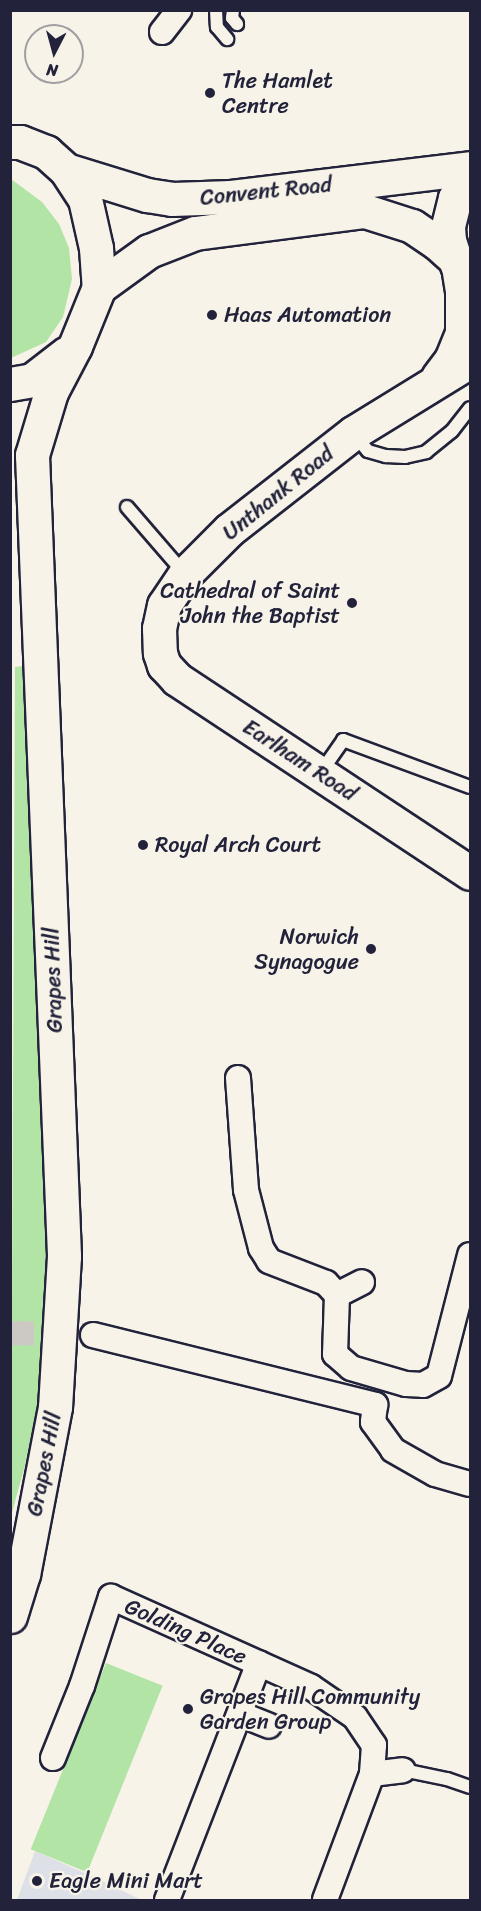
<!DOCTYPE html>
<style>
body{margin:0}
#map{position:relative;width:481px;height:1911px;overflow:hidden;background:#f7f3e8;font-family:Sriracha,sans-serif}
div>[style]{position:absolute}
.built>*{inset:0;background:#dde0e6}
.green>*{inset:0;background:#b1e4a5;transform-origin:0 0}
.street-tunnel>*{height:24px;margin-top:-12px;transform-origin:0;background:repeating-linear-gradient(90deg,#ccc9c5 0 24px,transparent 0 36px)}
.roads{filter:drop-shadow(2px 0 #22223b) drop-shadow(-2px 0 #22223b) drop-shadow(0 2px #22223b) drop-shadow(0 -2px #22223b)}
.lane>*{height:12px;margin:-6px;padding:0 6px;transform-origin:6px;border-radius:6px;background:#f7f3e8}
.street>*{height:24px;margin:-12px;padding:0 12px;transform-origin:12px;border-radius:12px;background:#f7f3e8}
.secondary>*{height:33px;margin:-16.5px;padding:0 16.5px;transform-origin:16.5px;border-radius:16.5px;background:#f7f3e8}
.primary>*{height:33px;margin:-16.5px;padding:0 16.5px;transform-origin:16.5px;border-radius:16.5px;background:#f7f3e8}
.dots>*{width:16px;height:16px;translate:-50% -50%;box-sizing:border-box;border:3px solid #f7f3e8;border-radius:50%}
span{translate:-50% -50%;white-space:nowrap;text-align:center;line-height:1.15;-webkit-text-stroke:4.5px #f7f3e8;paint-order:stroke}
.poi-label{font-size:22px;color:#22223b}
.left{translate:0 -50%;text-align:left}
.right{translate:-100% -50%;text-align:right}
.street-label{font-size:22px;color:#22223b}
.frame{position:absolute;inset:0;border:12px solid #22223b;pointer-events:none}
.north{position:absolute;left:24px;top:24px;width:60px;height:60px;box-sizing:border-box;background:#f7f3e8;border:2px solid #a29fa3;border-radius:50%;rotate:186deg;font-size:16px;font-weight:700;line-height:24px;text-align:center;color:#22223b}
.north::after{content:'';display:block;margin:auto;width:21px;height:27px;background:#22223b;clip-path:polygon(50% 0,100% 100%,50% 72%,0 100%)}
</style>
<div id="map">
<div class="built">
<i style="clip-path:polygon(35px 1851px,98px 1879px,142px 1900px,17px 1900px)"></i>
</div>
<div class="green">
<i style="clip-path:polygon(11px 179px,42px 202px,59px 224px,69px 248px,72px 279px,63px 317px,46px 342px,11px 358px)"></i>
<i style="clip-path:polygon(23px 666px,49px 1327px,39px 1397px,24px 1469px,11px 1516px,15px 667px)"></i>
<i style="left:106px;top:1663px;width:61px;height:201px;rotate:22deg"></i>
</div>
<div class="street-tunnel">
<i style="left:10px;top:1333px;width:83px;rotate:1.4deg"></i>
</div>
<div class="roads">
<div class="lane">
<i style="left:216px;top:10px;width:17px;rotate:87deg"></i>
<i style="left:217px;top:27px;width:16px;rotate:50deg"></i>
<i style="left:233px;top:10px;width:8px;rotate:97deg"></i>
<i style="left:232px;top:18px;width:8px;rotate:50deg"></i>
<i style="left:354px;top:434px;width:22px;rotate:51deg"></i>
<i style="left:368px;top:451px;width:19px;rotate:16deg"></i>
<i style="left:386px;top:456px;width:19px;rotate:3deg"></i>
<i style="left:405px;top:457px;width:22px;rotate:-13deg"></i>
<i style="left:426px;top:452px;width:33px;rotate:-39deg"></i>
<i style="left:452px;top:431px;width:29px;rotate:-52deg"></i>
<i style="left:127px;top:507px;width:87px;rotate:49.2deg"></i>
<i style="left:321px;top:772px;width:39px;rotate:-55deg"></i>
<i style="left:343px;top:740px;width:135px;rotate:20.3deg"></i>
<i style="left:403px;top:1770px;width:45px;rotate:11.6deg"></i>
<i style="left:447px;top:1779px;width:24px;rotate:19deg"></i>
</div>
<div class="street">
<i style="left:162px;top:32px;width:28px;rotate:-52deg"></i>
<i style="left:238px;top:1078px;width:112px;rotate:85.9deg"></i>
<i style="left:246px;top:1190px;width:60px;rotate:75.5deg"></i>
<i style="left:261px;top:1248px;width:15px;rotate:58deg"></i>
<i style="left:269px;top:1261px;width:61px;rotate:21.1deg"></i>
<i style="left:326px;top:1283px;width:16px;rotate:47deg"></i>
<i style="left:337px;top:1295px;width:59px;rotate:91.9deg"></i>
<i style="left:335px;top:1354px;width:21px;rotate:41deg"></i>
<i style="left:351px;top:1368px;width:57px;rotate:16.2deg"></i>
<i style="left:406px;top:1384px;width:17px;rotate:3deg"></i>
<i style="left:423px;top:1385px;width:18px;rotate:-29deg"></i>
<i style="left:439px;top:1376px;width:125px;rotate:-75.6deg"></i>
<i style="left:337px;top:1295px;width:28px;rotate:-27deg"></i>
<i style="left:93px;top:1335px;width:291px;rotate:13.9deg"></i>
<i style="left:375px;top:1405px;width:17px;rotate:97deg"></i>
<i style="left:373px;top:1422px;width:34px;rotate:54deg"></i>
<i style="left:393px;top:1450px;width:48px;rotate:29.7deg"></i>
<i style="left:435px;top:1474px;width:36px;rotate:16deg"></i>
<i style="left:240px;top:1714px;width:31px;rotate:22deg"></i>
<i style="left:53px;top:1758px;width:78px;rotate:-68.1deg"></i>
<i style="left:82px;top:1686px;width:94px;rotate:-72deg"></i>
<i style="left:111px;top:1597px;width:219px;rotate:24.2deg"></i>
<i style="left:311px;top:1687px;width:53px;rotate:34.3deg"></i>
<i style="left:355px;top:1717px;width:34px;rotate:56deg"></i>
<i style="left:374px;top:1745px;width:29px;rotate:94deg"></i>
<i style="left:372px;top:1774px;width:134px;rotate:110.5deg"></i>
<i style="left:372px;top:1774px;width:31px;rotate:-7deg"></i>
<i style="left:167px;top:1900px;width:254px;rotate:-68.8deg"></i>
</div>
<div class="secondary">
<i style="left:66px;top:170px;width:85px;rotate:17.2deg"></i>
<i style="left:147px;top:195px;width:25px;rotate:9deg"></i>
<i style="left:172px;top:199px;width:59px;rotate:-1.9deg"></i>
<i style="left:231px;top:197px;width:241px;rotate:-6.9deg"></i>
<i style="left:457px;top:265px;width:25px;rotate:-108deg"></i>
<i style="left:449px;top:241px;width:15px;rotate:-94deg"></i>
<i style="left:448px;top:226px;width:29px;rotate:-76deg"></i>
<i style="left:455px;top:198px;width:24px;rotate:-52deg"></i>
<i style="left:99px;top:287px;width:62px;rotate:-35.8deg"></i>
<i style="left:149px;top:251px;width:49px;rotate:-21.4deg"></i>
<i style="left:195px;top:233px;width:171px;rotate:-7.4deg"></i>
<i style="left:365px;top:211px;width:49px;rotate:17.7deg"></i>
<i style="left:412px;top:226px;width:29px;rotate:34deg"></i>
<i style="left:436px;top:242px;width:24px;rotate:42deg"></i>
<i style="left:470px;top:361px;width:137px;rotate:148.4deg"></i>
<i style="left:353px;top:433px;width:157px;rotate:142deg"></i>
<i style="left:229px;top:530px;width:62px;rotate:135deg"></i>
<i style="left:185px;top:574px;width:37px;rotate:124deg"></i>
<i style="left:164px;top:605px;width:24px;rotate:102deg"></i>
<i style="left:159px;top:628px;width:25px;rotate:88deg"></i>
<i style="left:160px;top:653px;width:13px;rotate:72deg"></i>
<i style="left:164px;top:665px;width:19px;rotate:47deg"></i>
<i style="left:177px;top:679px;width:351px;rotate:33.5deg"></i>
<i style="left:438px;top:377px;width:21px;rotate:-53deg"></i>
<i style="left:451px;top:360px;width:29px;rotate:-68deg"></i>
<i style="left:462px;top:333px;width:42px;rotate:-90deg"></i>
<i style="left:462px;top:291px;width:24px;rotate:-99deg"></i>
</div>
<div class="primary">
<i style="left:10px;top:142px;width:10px"></i>
<i style="left:20px;top:142px;width:28px;rotate:21deg"></i>
<i style="left:46px;top:152px;width:27px;rotate:42deg"></i>
<i style="left:66px;top:170px;width:35px;rotate:57deg"></i>
<i style="left:85px;top:199px;width:50px;rotate:77.3deg"></i>
<i style="left:96px;top:248px;width:39px;rotate:86deg"></i>
<i style="left:99px;top:287px;width:64px;rotate:112.1deg"></i>
<i style="left:75px;top:346px;width:52px;rotate:117.6deg"></i>
<i style="left:51px;top:392px;width:66px;rotate:106.8deg"></i>
<i style="left:32px;top:455px;width:802px;rotate:87.71deg"></i>
<i style="left:64px;top:1256px;width:151px;rotate:93.4deg"></i>
<i style="left:55px;top:1407px;width:170px;rotate:100.8deg"></i>
<i style="left:23px;top:1574px;width:44px;rotate:107.2deg"></i>
<i style="left:10px;top:384px;width:22px;rotate:-10deg"></i>
<i style="left:32px;top:380px;width:44px;rotate:-37.6deg"></i>
</div>
</div>
<div class="dots">
<i style="left:210px;top:93px;background:#22223b"></i>
<i style="left:212px;top:315px;background:#22223b"></i>
<i style="left:352px;top:603px;background:#22223b"></i>
<i style="left:143px;top:845px;background:#22223b"></i>
<i style="left:371px;top:949px;background:#22223b"></i>
<i style="left:188px;top:1709px;background:#22223b"></i>
<i style="left:37px;top:1881px;background:#22223b"></i>
</div>
<div class="poi-label">
<span class="left" style="left:222px;top:93px">The Hamlet<br>Centre</span>
<span class="left" style="left:224px;top:315px">Haas Automation</span>
<span class="right" style="left:340px;top:603px">Cathedral of Saint<br>John the Baptist</span>
<span class="left" style="left:155px;top:845px">Royal Arch Court</span>
<span class="right" style="left:359px;top:949px">Norwich<br>Synagogue</span>
<span class="left" style="left:200px;top:1709px">Grapes Hill Community<br>Garden Group</span>
<span class="left" style="left:49px;top:1881px">Eagle Mini Mart</span>
</div>
<div class="street-label">
<span style="left:266px;top:191px;rotate:-6deg">Convent Road</span>
<span style="left:278px;top:493px;rotate:-39deg">Unthank Road</span>
<span style="left:300px;top:760px;rotate:33deg">Earlham Road</span>
<span style="left:53px;top:980px;rotate:-92deg">Grapes Hill</span>
<span style="left:44px;top:1464px;rotate:-79deg">Grapes Hill</span>
<span style="left:186px;top:1631px;rotate:24deg">Golding Place</span>
</div>
<div class="frame"></div>
<div class="north">N</div>
</div>
